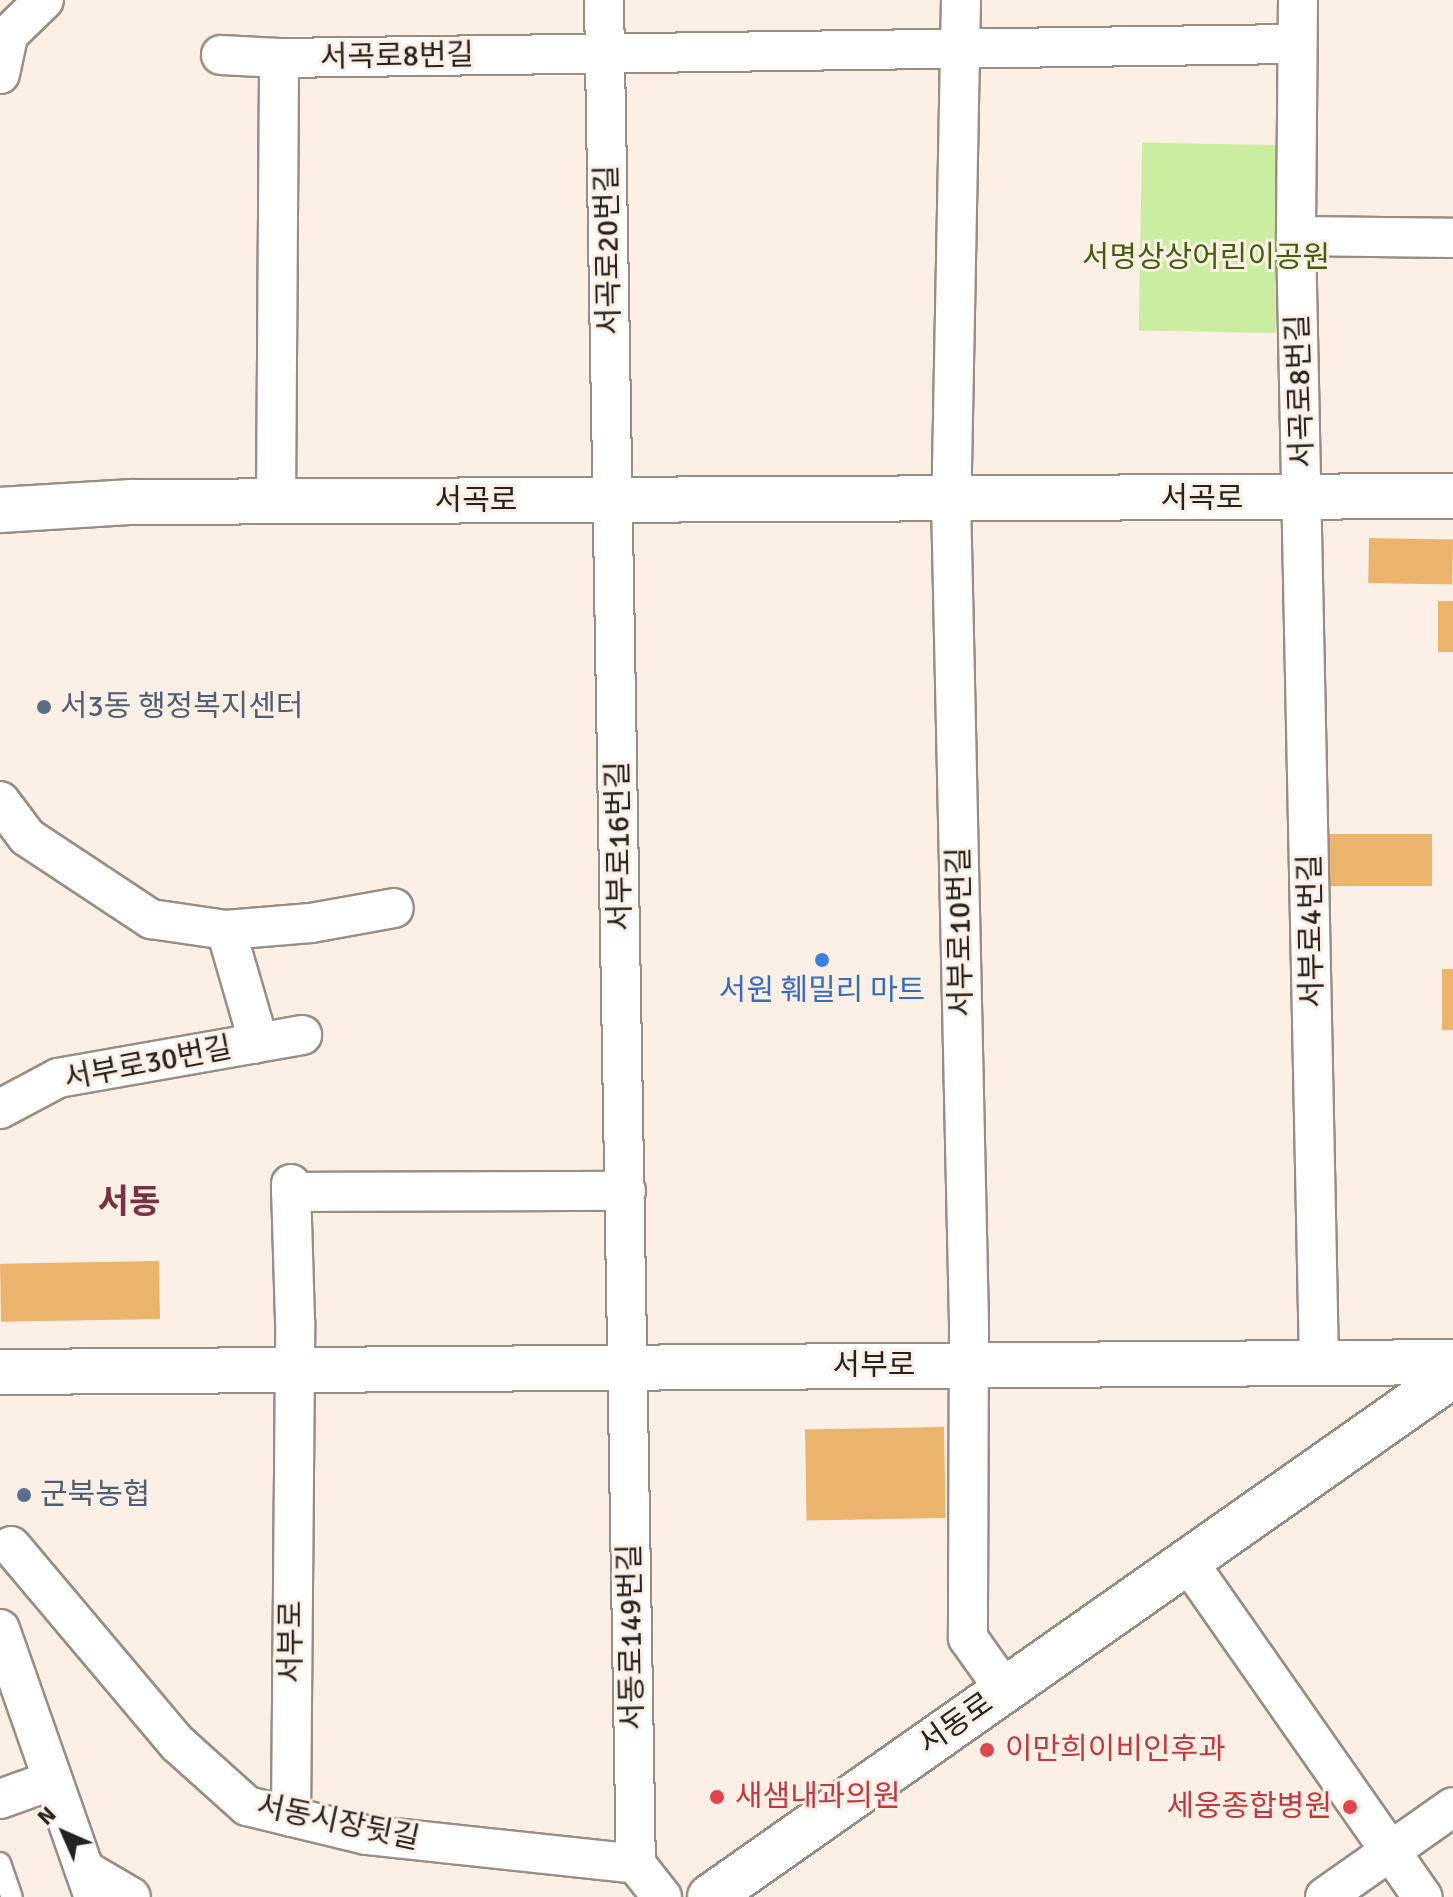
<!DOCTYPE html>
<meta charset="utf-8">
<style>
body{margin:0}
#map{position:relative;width:1453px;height:1897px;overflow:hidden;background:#fcf0e6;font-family:Signika,"Noto Sans KR",sans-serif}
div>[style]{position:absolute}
.green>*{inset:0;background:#cbeda1;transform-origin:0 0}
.building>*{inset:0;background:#eab46d;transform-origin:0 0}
.roads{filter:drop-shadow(2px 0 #988e84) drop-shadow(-2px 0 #988e84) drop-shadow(0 2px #988e84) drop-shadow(0 -2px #988e84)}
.service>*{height:20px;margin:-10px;padding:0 10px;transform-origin:10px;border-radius:10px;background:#fff}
.minor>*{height:38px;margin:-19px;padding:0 19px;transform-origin:19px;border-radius:19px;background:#fff}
.tertiary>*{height:44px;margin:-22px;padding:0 22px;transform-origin:22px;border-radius:22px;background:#fff}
.dots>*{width:22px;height:22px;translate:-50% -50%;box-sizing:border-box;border:4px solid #fcf0e6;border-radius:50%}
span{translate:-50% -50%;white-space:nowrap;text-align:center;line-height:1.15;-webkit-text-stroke:6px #fcf0e6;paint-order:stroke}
.street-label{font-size:30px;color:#26221e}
.park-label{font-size:30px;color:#425f0c}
.service-label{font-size:30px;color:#4e5e75}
.left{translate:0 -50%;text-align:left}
.shop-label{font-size:30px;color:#366cbe}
.health-label{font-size:30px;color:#be3a42}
.right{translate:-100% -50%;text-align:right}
.quarter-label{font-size:34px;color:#793241;font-weight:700}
.north{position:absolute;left:24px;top:1793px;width:80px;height:80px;-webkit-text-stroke:6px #fcf0e6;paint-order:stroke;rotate:315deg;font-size:22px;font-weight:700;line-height:32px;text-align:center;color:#26221e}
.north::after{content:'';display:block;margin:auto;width:28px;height:36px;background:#26221e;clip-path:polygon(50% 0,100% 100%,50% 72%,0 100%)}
</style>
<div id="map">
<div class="green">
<i style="left:1279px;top:145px;width:188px;height:137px;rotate:91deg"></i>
</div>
<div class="building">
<i style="left:1369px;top:538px;width:84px;height:45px;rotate:1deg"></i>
<i style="left:1453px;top:601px;width:51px;height:15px;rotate:90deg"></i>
<i style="left:1326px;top:834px;width:106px;height:52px"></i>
<i style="left:1442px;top:969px;width:11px;height:61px"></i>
<i style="left:159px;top:1261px;width:58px;height:159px;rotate:89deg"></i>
<i style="left:944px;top:1427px;width:91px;height:139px;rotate:89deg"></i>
</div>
<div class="roads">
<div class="service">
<i style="left:0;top:1863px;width:36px;rotate:71deg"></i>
</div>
<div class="minor">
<i style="left:604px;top:0;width:1864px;rotate:89.02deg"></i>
<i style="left:636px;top:1864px;width:42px;rotate:51.8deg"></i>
<i style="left:961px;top:0;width:499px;rotate:91.1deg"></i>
<i style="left:951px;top:499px;width:827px;rotate:88.75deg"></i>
<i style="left:969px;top:1326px;width:312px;rotate:90.2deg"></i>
<i style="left:968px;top:1638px;width:64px;rotate:54.6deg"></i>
<i style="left:1298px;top:0;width:236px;rotate:90.5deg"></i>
<i style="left:1296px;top:236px;width:1127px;rotate:88.83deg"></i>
<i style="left:221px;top:55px;width:58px;rotate:3deg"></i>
<i style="left:0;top:74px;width:40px;rotate:-78deg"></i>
<i style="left:8px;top:35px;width:50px;rotate:-44.2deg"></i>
<i style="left:1296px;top:236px;width:157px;rotate:0.7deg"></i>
<i style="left:276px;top:502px;width:444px;rotate:-89.6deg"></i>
<i style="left:279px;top:58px;width:1018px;rotate:-0.79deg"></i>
<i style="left:0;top:801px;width:45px;rotate:53.1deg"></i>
<i style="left:27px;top:837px;width:149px;rotate:33.5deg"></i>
<i style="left:151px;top:919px;width:76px;rotate:8.3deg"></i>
<i style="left:226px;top:930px;width:85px;rotate:-4.7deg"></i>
<i style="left:311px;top:923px;width:84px;rotate:-10.2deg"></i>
<i style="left:226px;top:930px;width:97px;rotate:73.8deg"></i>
<i style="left:253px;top:1023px;width:21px;rotate:87deg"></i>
<i style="left:0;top:1109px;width:66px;rotate:-28.1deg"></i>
<i style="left:58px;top:1078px;width:248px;rotate:-10deg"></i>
<i style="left:291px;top:1192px;width:335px;rotate:-0.2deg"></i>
<i style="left:11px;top:1546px;width:259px;rotate:49.9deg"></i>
<i style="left:178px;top:1744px;width:93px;rotate:41.9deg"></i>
<i style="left:247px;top:1806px;width:122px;rotate:13.7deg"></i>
<i style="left:366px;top:1835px;width:272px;rotate:6.1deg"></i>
<i style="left:1188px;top:1562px;width:409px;rotate:55deg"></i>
<i style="left:0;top:1629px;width:284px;rotate:70.7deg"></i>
<i style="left:0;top:1799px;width:56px;rotate:-19.7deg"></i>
<i style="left:291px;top:1817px;width:496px;rotate:-89.5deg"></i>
<i style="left:295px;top:1321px;width:137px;rotate:-91.7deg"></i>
<i style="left:85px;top:1870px;width:53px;rotate:30.4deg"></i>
<i style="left:1325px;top:1897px;width:156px;rotate:-35.1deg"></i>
</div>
<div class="tertiary">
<i style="left:0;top:510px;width:131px;rotate:-3.5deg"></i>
<i style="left:131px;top:502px;width:1322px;rotate:-0.26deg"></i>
<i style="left:0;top:1372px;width:1453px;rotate:-0.39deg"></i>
<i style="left:710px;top:1897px;width:908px;rotate:-35.09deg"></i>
</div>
</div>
<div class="dots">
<i style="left:44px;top:707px;background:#5c6f8a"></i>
<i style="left:822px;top:960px;background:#3f7fe0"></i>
<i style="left:24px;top:1495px;background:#5c6f8a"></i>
<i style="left:987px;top:1750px;background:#e0444e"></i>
<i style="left:717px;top:1797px;background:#e0444e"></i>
<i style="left:1350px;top:1807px;background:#e0444e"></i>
</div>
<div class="street-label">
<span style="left:397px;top:57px;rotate:-1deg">서곡로8번길</span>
<span style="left:609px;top:250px;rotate:-91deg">서곡로20번길</span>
<span style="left:1301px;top:391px;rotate:-92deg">서곡로8번길</span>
<span style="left:1202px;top:499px">서곡로</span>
<span style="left:476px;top:501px">서곡로</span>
<span style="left:620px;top:846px;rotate:-91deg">서부로16번길</span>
<span style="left:1312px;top:931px;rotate:-91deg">서부로4번길</span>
<span style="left:961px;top:932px;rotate:-91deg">서부로10번길</span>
<span style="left:148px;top:1064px;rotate:-11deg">서부로30번길</span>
<span style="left:874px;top:1366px">서부로</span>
<span style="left:632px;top:1637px;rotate:-91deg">서동로149번길</span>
<span style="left:292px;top:1642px;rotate:-90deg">서부로</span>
<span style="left:956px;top:1724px;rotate:-35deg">서동로</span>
<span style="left:338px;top:1823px;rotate:12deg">서동시장뒷길</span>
</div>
<div class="park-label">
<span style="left:1206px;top:258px">서명상상어린이공원</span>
</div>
<div class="service-label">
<span class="left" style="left:60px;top:707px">서3동 행정복지센터</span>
<span class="left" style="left:40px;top:1495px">군북농협</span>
</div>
<div class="shop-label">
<span style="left:822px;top:991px">서원 훼밀리 마트</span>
</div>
<div class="health-label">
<span class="left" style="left:1005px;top:1750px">이만희이비인후과</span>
<span class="left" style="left:735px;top:1797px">새샘내과의원</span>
<span class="right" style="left:1332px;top:1807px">세웅종합병원</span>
</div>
<div class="quarter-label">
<span style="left:129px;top:1203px">서동</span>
</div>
<div class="north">N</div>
</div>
